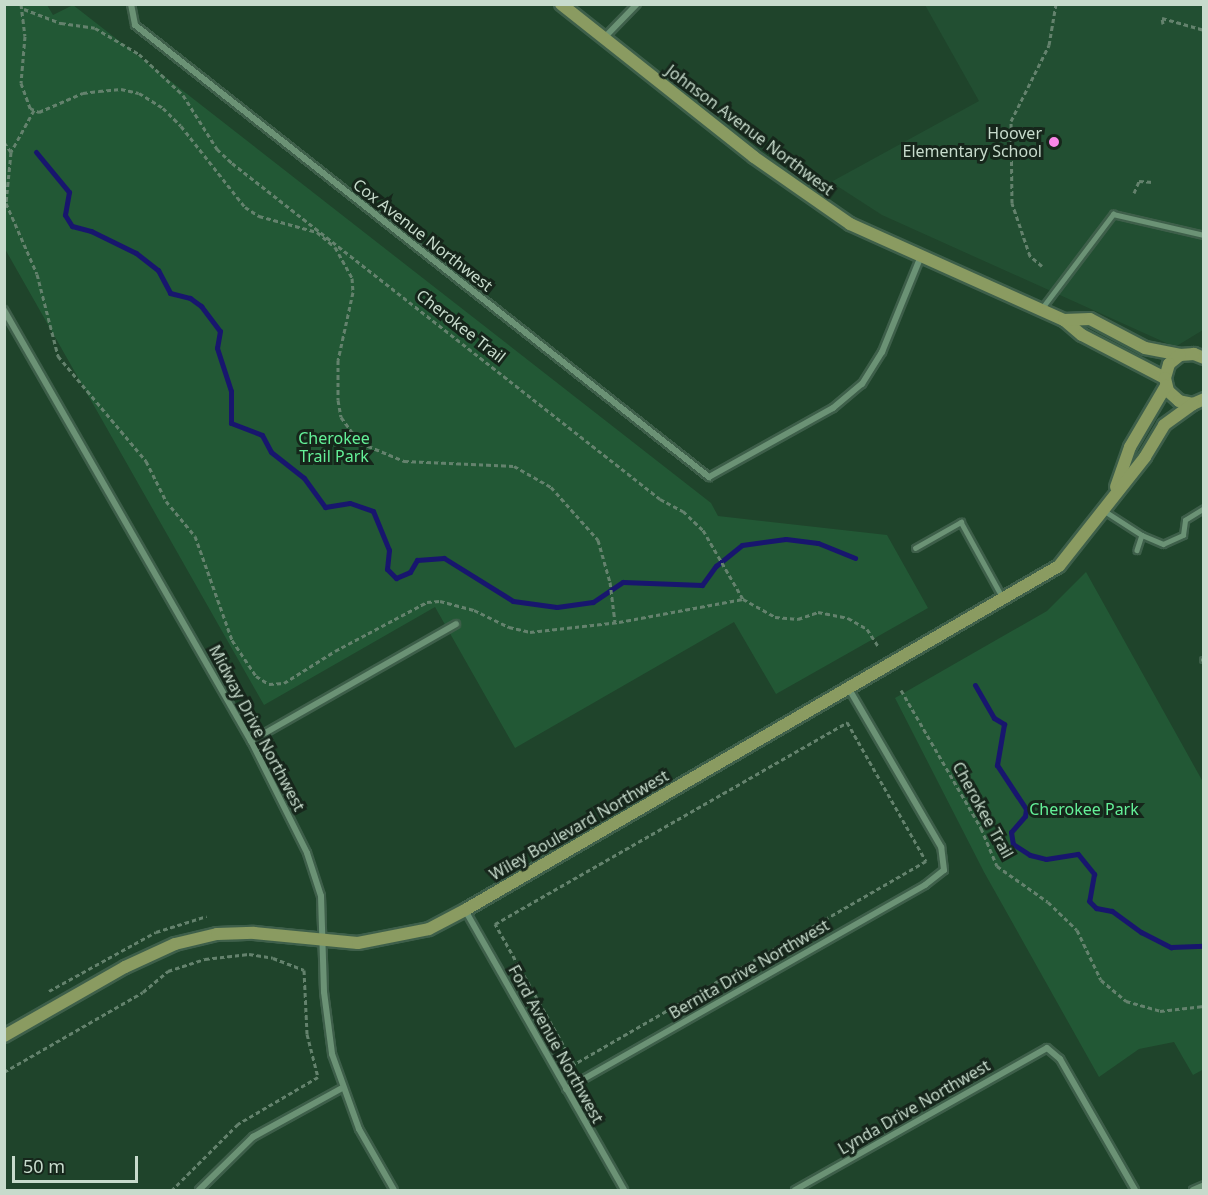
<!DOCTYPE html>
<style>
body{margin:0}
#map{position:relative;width:1208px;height:1195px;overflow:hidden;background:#1f442b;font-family:"Noto Sans",sans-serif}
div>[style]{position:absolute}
.built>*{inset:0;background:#224f32}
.green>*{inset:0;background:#225835}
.stream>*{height:5px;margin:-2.5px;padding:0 2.5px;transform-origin:2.5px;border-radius:2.5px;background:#18166e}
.path>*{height:3px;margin-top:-1.5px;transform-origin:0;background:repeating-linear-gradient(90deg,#64826d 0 4.5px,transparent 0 7.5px)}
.roads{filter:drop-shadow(2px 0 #3e5f4a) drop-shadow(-2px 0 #3e5f4a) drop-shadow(0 2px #3e5f4a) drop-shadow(0 -2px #3e5f4a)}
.lane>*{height:4.5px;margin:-2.25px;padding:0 2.25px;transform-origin:2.25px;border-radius:2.25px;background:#6b9275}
.street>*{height:6px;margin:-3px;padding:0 3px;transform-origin:3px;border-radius:3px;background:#6b9275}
.secondary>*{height:12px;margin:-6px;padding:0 6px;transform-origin:6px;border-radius:6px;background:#8a9b61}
.dots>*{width:16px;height:16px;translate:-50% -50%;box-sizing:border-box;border:3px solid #16261b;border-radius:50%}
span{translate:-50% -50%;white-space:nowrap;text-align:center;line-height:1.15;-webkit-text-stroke:6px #16261b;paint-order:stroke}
.street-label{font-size:16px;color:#c7dbcc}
.poi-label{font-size:16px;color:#c7dbcc}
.right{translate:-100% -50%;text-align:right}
.park-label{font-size:16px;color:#64f098}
.frame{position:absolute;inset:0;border:6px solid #c7dbcc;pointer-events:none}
.scale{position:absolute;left:12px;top:1156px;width:126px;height:27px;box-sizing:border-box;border:3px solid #c7dbcc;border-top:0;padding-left:8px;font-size:18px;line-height:21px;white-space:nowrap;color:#c7dbcc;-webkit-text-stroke:4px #16261b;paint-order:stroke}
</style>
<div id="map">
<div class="built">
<i style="clip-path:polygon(925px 5px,1203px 5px,1203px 330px,1175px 347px,882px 215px,831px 182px,979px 101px)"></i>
</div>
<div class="green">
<i style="clip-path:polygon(4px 5px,47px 5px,53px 15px,73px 5px,711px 503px,718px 516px,887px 535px,928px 608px,776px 694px,734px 622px,515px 748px,435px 607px,264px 705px,5px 249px)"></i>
<i style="clip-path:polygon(1086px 572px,1203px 782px,1204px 1069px,1193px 1075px,1174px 1042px,1139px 1049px,1099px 1077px,984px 872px,895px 698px,1047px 611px)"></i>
</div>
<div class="stream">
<i style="left:36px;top:152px;width:52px;rotate:50.5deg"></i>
<i style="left:69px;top:192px;width:23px;rotate:100deg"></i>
<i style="left:65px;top:215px;width:13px;rotate:58deg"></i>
<i style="left:72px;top:226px;width:20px;rotate:15deg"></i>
<i style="left:91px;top:231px;width:50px;rotate:26.1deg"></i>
<i style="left:136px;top:253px;width:28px;rotate:38deg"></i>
<i style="left:158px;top:270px;width:26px;rotate:62deg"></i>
<i style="left:170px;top:293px;width:21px;rotate:14deg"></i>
<i style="left:190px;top:298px;width:14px;rotate:36deg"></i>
<i style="left:201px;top:306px;width:31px;rotate:53deg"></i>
<i style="left:220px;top:331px;width:17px;rotate:100deg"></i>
<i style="left:217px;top:348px;width:45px;rotate:72deg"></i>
<i style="left:231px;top:391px;width:32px;rotate:90deg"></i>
<i style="left:231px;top:423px;width:33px;rotate:21deg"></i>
<i style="left:262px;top:435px;width:19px;rotate:62deg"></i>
<i style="left:271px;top:452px;width:42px;rotate:38.2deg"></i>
<i style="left:304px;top:478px;width:36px;rotate:54deg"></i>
<i style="left:325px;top:507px;width:25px;rotate:-9deg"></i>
<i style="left:350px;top:503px;width:24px;rotate:19deg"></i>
<i style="left:373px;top:511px;width:42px;rotate:67.7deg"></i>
<i style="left:389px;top:550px;width:19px;rotate:96deg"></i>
<i style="left:387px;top:569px;width:13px;rotate:45deg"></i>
<i style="left:396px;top:578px;width:15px;rotate:-23deg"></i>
<i style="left:410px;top:572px;width:14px;rotate:-60deg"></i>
<i style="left:417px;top:560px;width:27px;rotate:-4deg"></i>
<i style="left:444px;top:558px;width:81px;rotate:31.9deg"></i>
<i style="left:513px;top:601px;width:44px;rotate:7.8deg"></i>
<i style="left:557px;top:607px;width:36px;rotate:-8deg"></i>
<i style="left:593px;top:602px;width:36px;rotate:-34deg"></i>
<i style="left:623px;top:582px;width:79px;rotate:2.2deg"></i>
<i style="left:702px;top:585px;width:24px;rotate:-54deg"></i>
<i style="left:716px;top:566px;width:33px;rotate:-39deg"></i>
<i style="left:742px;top:545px;width:44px;rotate:-7.8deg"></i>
<i style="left:786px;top:539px;width:32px;rotate:7deg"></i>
<i style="left:818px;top:543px;width:40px;rotate:22deg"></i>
<i style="left:975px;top:685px;width:38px;rotate:60deg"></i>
<i style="left:994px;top:718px;width:12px;rotate:31deg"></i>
<i style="left:1004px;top:724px;width:42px;rotate:99.7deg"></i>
<i style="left:997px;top:765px;width:53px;rotate:56.6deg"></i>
<i style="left:1026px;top:809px;width:7px;rotate:98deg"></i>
<i style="left:1025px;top:816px;width:21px;rotate:131deg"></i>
<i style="left:1011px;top:832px;width:12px;rotate:81deg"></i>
<i style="left:1013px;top:844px;width:20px;rotate:33deg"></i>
<i style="left:1030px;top:855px;width:16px;rotate:14deg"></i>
<i style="left:1046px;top:859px;width:32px;rotate:-9deg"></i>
<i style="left:1078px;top:854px;width:26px;rotate:51deg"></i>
<i style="left:1094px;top:874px;width:27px;rotate:100deg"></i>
<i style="left:1089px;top:901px;width:10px;rotate:45deg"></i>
<i style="left:1096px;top:908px;width:16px;rotate:11deg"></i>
<i style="left:1112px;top:911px;width:36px;rotate:36deg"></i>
<i style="left:1141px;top:932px;width:34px;rotate:27deg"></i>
<i style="left:1171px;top:947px;width:33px;rotate:-2deg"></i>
</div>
<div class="path">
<i style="left:21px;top:4px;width:32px;rotate:83deg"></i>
<i style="left:25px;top:36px;width:47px;rotate:94.9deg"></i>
<i style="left:21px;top:83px;width:27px;rotate:70deg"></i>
<i style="left:30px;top:108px;width:10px;rotate:24deg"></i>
<i style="left:39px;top:112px;width:48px;rotate:-23.4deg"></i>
<i style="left:83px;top:93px;width:16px;rotate:-7deg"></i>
<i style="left:99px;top:91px;width:22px;rotate:-5deg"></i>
<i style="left:121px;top:89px;width:18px;rotate:13deg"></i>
<i style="left:139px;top:93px;width:28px;rotate:32deg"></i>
<i style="left:163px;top:108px;width:25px;rotate:45deg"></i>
<i style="left:181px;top:126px;width:103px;rotate:51.7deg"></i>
<i style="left:245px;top:207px;width:17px;rotate:33deg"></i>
<i style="left:259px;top:216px;width:60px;rotate:15.4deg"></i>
<i style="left:317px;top:232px;width:23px;rotate:40deg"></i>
<i style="left:335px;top:247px;width:35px;rotate:61deg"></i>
<i style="left:352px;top:278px;width:14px;rotate:86deg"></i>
<i style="left:353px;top:292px;width:70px;rotate:102.4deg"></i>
<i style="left:338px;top:360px;width:40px;rotate:90deg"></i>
<i style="left:338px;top:400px;width:17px;rotate:80deg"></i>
<i style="left:341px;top:417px;width:19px;rotate:54deg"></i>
<i style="left:352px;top:432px;width:14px;rotate:51deg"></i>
<i style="left:361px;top:443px;width:47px;rotate:22.7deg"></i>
<i style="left:404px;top:461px;width:110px;rotate:2.6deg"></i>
<i style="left:514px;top:466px;width:43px;rotate:29.6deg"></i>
<i style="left:551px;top:487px;width:71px;rotate:48.4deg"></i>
<i style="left:598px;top:540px;width:44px;rotate:74.1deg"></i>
<i style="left:610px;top:582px;width:40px;rotate:82.9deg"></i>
<i style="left:24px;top:9px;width:40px;rotate:21deg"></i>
<i style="left:61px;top:23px;width:34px;rotate:8deg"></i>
<i style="left:95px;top:28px;width:51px;rotate:30.6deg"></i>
<i style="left:139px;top:54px;width:60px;rotate:43deg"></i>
<i style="left:183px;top:95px;width:64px;rotate:57.8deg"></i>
<i style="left:217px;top:149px;width:21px;rotate:43deg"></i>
<i style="left:232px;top:163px;width:544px;rotate:38.13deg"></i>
<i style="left:660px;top:499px;width:26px;rotate:28deg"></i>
<i style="left:683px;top:511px;width:28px;rotate:44deg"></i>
<i style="left:703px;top:530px;width:80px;rotate:59.9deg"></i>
<i style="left:743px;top:599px;width:37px;rotate:29deg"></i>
<i style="left:775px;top:617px;width:23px;rotate:5deg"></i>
<i style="left:798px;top:619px;width:21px;rotate:-19deg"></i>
<i style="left:818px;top:612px;width:31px;rotate:11deg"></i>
<i style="left:848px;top:618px;width:22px;rotate:30deg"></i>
<i style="left:867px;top:629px;width:20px;rotate:57deg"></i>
<i style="left:1163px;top:24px;width:6px;rotate:-99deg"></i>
<i style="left:1162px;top:18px;width:44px;rotate:15.9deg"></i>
<i style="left:34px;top:110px;width:48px;rotate:118.7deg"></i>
<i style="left:11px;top:152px;width:51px;rotate:95.6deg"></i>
<i style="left:6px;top:203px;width:77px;rotate:66.4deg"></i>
<i style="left:37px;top:274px;width:85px;rotate:75.6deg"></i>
<i style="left:58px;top:356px;width:137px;rotate:50deg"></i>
<i style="left:146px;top:461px;width:45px;rotate:63.4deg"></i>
<i style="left:166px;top:501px;width:45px;rotate:50.4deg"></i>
<i style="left:195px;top:536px;width:110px;rotate:70.4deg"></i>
<i style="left:232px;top:640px;width:43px;rotate:56.3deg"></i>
<i style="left:256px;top:676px;width:15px;rotate:32deg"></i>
<i style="left:269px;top:684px;width:15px;rotate:-4deg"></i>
<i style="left:284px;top:683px;width:60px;rotate:-32.1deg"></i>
<i style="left:335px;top:651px;width:104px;rotate:-28deg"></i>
<i style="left:427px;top:602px;width:13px;rotate:-4deg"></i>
<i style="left:440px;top:601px;width:35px;rotate:15deg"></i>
<i style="left:474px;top:610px;width:39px;rotate:26deg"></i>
<i style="left:509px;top:627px;width:22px;rotate:13deg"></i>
<i style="left:530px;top:632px;width:90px;rotate:-6.4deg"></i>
<i style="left:619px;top:622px;width:126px;rotate:-10.5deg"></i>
<i style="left:4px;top:142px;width:12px;rotate:55deg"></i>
<i style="left:1134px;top:193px;width:13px;rotate:-67deg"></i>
<i style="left:1139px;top:181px;width:14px;rotate:4deg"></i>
<i style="left:1042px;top:266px;width:16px;rotate:-140deg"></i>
<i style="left:1030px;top:256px;width:56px;rotate:-108.8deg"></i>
<i style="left:1012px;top:203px;width:82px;rotate:-90.7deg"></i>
<i style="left:1011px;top:121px;width:85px;rotate:-63.4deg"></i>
<i style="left:1049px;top:45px;width:42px;rotate:-80.3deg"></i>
<i style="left:901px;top:690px;width:160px;rotate:59.9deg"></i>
<i style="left:981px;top:828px;width:41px;rotate:67.2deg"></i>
<i style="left:997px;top:866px;width:62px;rotate:35.2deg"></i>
<i style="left:1048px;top:902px;width:40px;rotate:44deg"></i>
<i style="left:1077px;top:930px;width:55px;rotate:64.4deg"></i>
<i style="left:1101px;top:980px;width:33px;rotate:40deg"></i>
<i style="left:1126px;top:1001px;width:35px;rotate:16deg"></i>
<i style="left:1160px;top:1011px;width:44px;rotate:-6.5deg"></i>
<i style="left:847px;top:722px;width:160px;rotate:60.4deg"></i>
<i style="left:926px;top:861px;width:406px;rotate:150deg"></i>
<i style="left:574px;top:1064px;width:161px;rotate:-119.4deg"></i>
<i style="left:495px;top:924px;width:406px;rotate:-29.8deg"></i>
<i style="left:49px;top:991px;width:122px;rotate:-28.9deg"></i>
<i style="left:156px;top:932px;width:53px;rotate:-17.4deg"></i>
<i style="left:4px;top:1072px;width:160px;rotate:-29.9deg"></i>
<i style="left:143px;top:992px;width:33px;rotate:-40deg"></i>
<i style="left:168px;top:971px;width:39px;rotate:-18deg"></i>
<i style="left:205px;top:959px;width:44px;rotate:-6.5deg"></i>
<i style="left:249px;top:954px;width:24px;rotate:9deg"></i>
<i style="left:273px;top:958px;width:33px;rotate:21deg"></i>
<i style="left:304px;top:970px;width:64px;rotate:87.3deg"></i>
<i style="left:307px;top:1034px;width:44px;rotate:75.7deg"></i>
<i style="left:318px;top:1077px;width:93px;rotate:149.6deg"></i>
<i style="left:238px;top:1124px;width:93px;rotate:135deg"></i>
</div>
<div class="roads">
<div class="lane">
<i style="left:1042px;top:308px;width:118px;rotate:-52.9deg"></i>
<i style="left:1113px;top:214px;width:93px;rotate:13deg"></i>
<i style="left:1103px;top:510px;width:46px;rotate:32.7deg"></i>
<i style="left:1142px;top:535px;width:16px;rotate:108deg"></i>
<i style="left:1142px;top:535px;width:23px;rotate:23deg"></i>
<i style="left:1163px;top:544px;width:22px;rotate:-24deg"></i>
<i style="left:1183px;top:535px;width:15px;rotate:-82deg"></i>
<i style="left:1185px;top:520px;width:22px;rotate:-32deg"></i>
<i style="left:915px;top:548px;width:53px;rotate:-29.5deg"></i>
<i style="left:961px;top:522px;width:87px;rotate:61.1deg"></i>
<i style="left:1203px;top:660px;width:1px"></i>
</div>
<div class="street">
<i style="left:131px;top:4px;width:21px;rotate:79deg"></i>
<i style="left:135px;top:25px;width:731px;rotate:38.22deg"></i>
<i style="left:709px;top:477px;width:142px;rotate:-29.1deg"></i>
<i style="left:833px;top:408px;width:38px;rotate:-40deg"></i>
<i style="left:862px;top:384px;width:38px;rotate:-58deg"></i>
<i style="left:882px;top:352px;width:104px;rotate:-67.9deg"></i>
<i style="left:604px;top:38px;width:47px;rotate:-45.9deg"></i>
<i style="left:4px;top:310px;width:497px;rotate:60.2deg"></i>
<i style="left:251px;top:741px;width:125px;rotate:63.4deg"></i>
<i style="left:307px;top:853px;width:45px;rotate:72deg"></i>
<i style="left:321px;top:896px;width:96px;rotate:88.2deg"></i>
<i style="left:324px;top:992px;width:63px;rotate:82.6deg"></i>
<i style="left:332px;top:1054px;width:80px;rotate:70.2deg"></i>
<i style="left:359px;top:1129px;width:70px;rotate:60.2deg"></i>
<i style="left:251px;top:741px;width:236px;rotate:-29.7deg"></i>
<i style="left:465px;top:910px;width:322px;rotate:60.4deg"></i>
<i style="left:566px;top:1089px;width:413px;rotate:-29.6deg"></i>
<i style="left:925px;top:885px;width:24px;rotate:-38deg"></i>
<i style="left:944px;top:870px;width:23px;rotate:-97deg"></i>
<i style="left:941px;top:847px;width:185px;rotate:-120.2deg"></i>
<i style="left:199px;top:1190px;width:76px;rotate:-44.5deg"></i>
<i style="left:253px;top:1137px;width:102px;rotate:-28.8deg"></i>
<i style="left:795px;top:1190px;width:289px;rotate:-29.4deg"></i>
<i style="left:1047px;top:1048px;width:17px;rotate:40deg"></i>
<i style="left:1060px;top:1059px;width:151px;rotate:60.2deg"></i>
<i style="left:1193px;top:1190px;width:12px;rotate:-24deg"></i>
</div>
<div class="secondary">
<i style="left:561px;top:4px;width:246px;rotate:38.4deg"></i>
<i style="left:754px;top:157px;width:117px;rotate:34.9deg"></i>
<i style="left:850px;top:224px;width:235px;rotate:24.2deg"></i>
<i style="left:1064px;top:320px;width:23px;rotate:40deg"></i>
<i style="left:1082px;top:335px;width:93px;rotate:27.4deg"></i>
<i style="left:1064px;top:320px;width:26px;rotate:-2deg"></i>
<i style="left:1090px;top:319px;width:62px;rotate:27.8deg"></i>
<i style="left:1145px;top:348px;width:36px;rotate:11deg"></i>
<i style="left:1204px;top:358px;width:11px;rotate:-158deg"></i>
<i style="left:1194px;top:354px;width:14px;rotate:176deg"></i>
<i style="left:1180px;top:355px;width:14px;rotate:141deg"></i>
<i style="left:1169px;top:364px;width:15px;rotate:106deg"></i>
<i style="left:1165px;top:378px;width:13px;rotate:77deg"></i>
<i style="left:1168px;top:391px;width:15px;rotate:42deg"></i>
<i style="left:1179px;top:401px;width:14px;rotate:12deg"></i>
<i style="left:1193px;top:404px;width:12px;rotate:-24deg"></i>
<i style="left:1116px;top:487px;width:42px;rotate:-70.7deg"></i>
<i style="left:1130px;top:447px;width:71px;rotate:-59.5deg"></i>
<i style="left:4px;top:1036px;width:139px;rotate:-29.7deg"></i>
<i style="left:125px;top:967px;width:55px;rotate:-24.7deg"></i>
<i style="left:175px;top:944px;width:43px;rotate:-13.4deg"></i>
<i style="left:217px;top:934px;width:37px;rotate:-2deg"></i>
<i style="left:254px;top:933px;width:104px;rotate:5.5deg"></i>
<i style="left:358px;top:943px;width:72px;rotate:-11.2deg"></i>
<i style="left:429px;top:929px;width:41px;rotate:-27.8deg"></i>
<i style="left:465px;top:910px;width:686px;rotate:-30.08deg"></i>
<i style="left:1059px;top:566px;width:139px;rotate:-51.7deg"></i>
<i style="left:1145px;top:457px;width:37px;rotate:-59deg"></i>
<i style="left:1164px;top:425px;width:36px;rotate:-36deg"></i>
</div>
</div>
<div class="dots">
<i style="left:1054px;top:142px;background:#f987e8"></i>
</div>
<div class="street-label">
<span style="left:750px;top:130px;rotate:37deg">Johnson Avenue Northwest</span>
<span style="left:423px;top:235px;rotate:38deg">Cox Avenue Northwest</span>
<span style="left:461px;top:326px;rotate:38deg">Cherokee Trail</span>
<span style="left:257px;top:728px;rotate:62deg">Midway Drive Northwest</span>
<span style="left:983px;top:810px;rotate:61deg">Cherokee Trail</span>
<span style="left:579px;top:825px;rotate:-30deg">Wiley Boulevard Northwest</span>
<span style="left:749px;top:969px;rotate:-30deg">Bernita Drive Northwest</span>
<span style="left:556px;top:1044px;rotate:61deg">Ford Avenue Northwest</span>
<span style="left:914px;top:1107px;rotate:-30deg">Lynda Drive Northwest</span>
</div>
<div class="poi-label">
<span class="right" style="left:1042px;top:142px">Hoover<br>Elementary School</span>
</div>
<div class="park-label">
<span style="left:334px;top:447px">Cherokee<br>Trail Park</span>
<span style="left:1084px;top:809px">Cherokee Park</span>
</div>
<div class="frame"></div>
<div class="scale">50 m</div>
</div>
